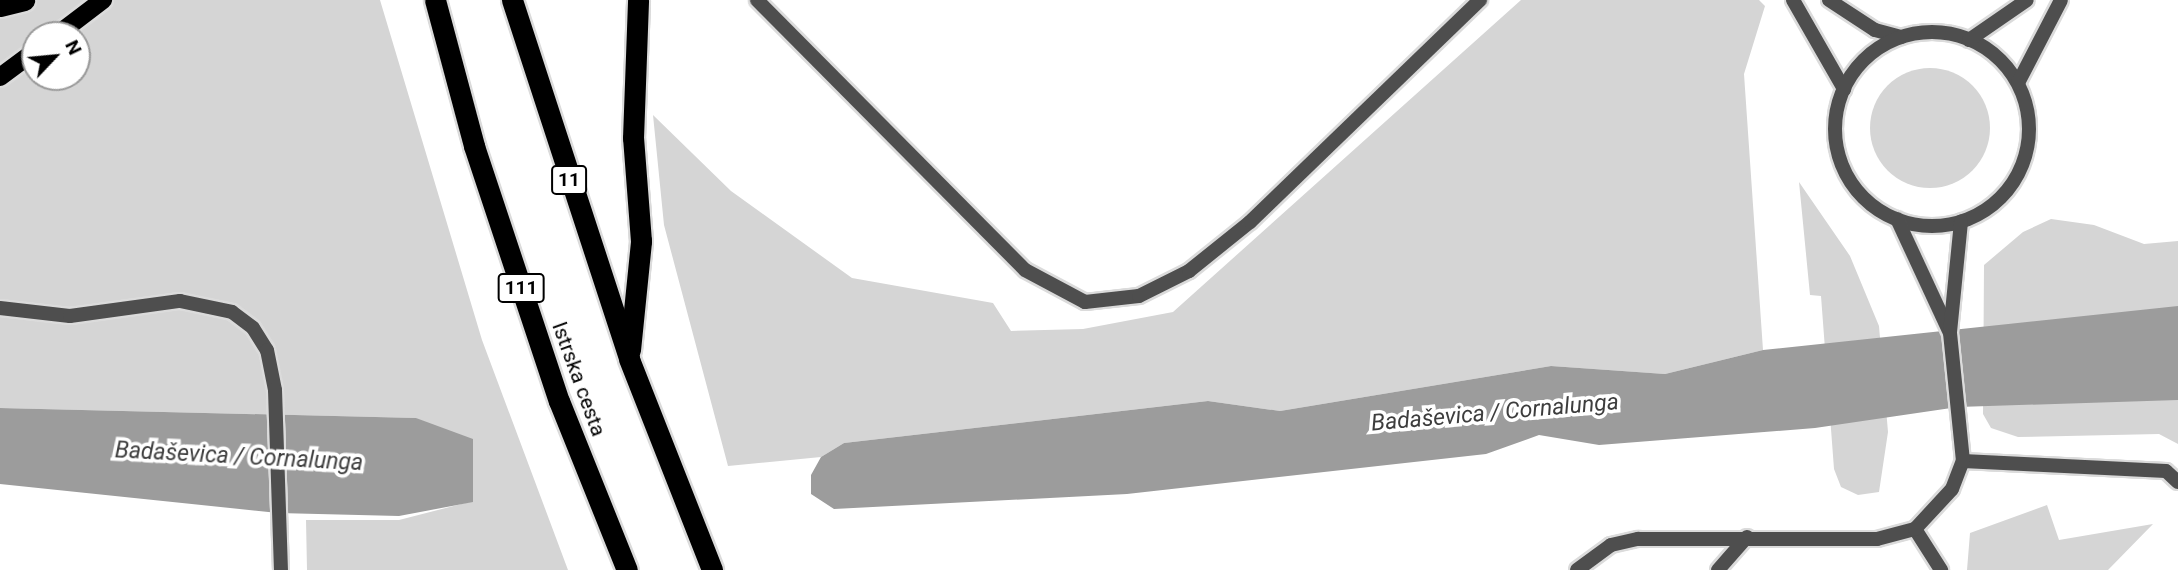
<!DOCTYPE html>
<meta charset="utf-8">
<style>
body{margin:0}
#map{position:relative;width:2178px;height:570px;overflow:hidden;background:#fff;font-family:Roboto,sans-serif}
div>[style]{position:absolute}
.green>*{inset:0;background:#d5d5d5}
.round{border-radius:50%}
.water>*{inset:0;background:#9c9c9c}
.roads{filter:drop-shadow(2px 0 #dbdbdb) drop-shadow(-2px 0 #dbdbdb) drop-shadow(0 2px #dbdbdb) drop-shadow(0 -2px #dbdbdb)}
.lane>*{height:14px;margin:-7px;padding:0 7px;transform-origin:7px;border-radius:7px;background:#4e4e4e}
.street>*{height:14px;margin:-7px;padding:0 7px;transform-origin:7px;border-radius:7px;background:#4e4e4e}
.street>.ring{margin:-7px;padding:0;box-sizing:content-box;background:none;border:14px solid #4e4e4e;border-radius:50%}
.primary>*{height:18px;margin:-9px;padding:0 9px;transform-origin:9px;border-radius:9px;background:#000}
.highway>*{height:21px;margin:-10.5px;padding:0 10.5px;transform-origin:10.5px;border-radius:10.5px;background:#000}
span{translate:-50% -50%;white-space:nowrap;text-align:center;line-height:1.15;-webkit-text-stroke:7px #fff;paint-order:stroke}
.shield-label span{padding:2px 5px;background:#fff;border:2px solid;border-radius:5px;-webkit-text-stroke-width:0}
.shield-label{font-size:19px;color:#000;font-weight:700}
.street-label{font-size:21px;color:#000}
.water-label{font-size:23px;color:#3d3d3d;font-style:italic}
.north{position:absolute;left:21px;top:21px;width:70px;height:70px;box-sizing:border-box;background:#fff;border:2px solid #999;border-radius:50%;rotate:64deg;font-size:19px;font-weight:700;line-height:28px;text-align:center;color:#000}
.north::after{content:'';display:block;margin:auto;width:24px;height:32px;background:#000;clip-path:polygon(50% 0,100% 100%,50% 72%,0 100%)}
</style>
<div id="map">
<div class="green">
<i style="clip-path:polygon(evenodd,0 0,380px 0,482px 340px,568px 570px,307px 570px,306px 520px,399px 520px,473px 501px,416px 418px,0 408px,0 0,35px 35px,77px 35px,77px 77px,35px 77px,35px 35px)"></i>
<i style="clip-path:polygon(1521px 0,1759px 0,1765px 6px,1744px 74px,1763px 350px,1665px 374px,1551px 366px,1280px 411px,1208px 401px,844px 443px,821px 457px,728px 466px,664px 225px,653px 115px,731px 191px,852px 278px,993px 303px,1011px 331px,1083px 329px,1173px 312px)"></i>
<i class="round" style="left:1870px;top:68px;width:120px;height:120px"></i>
<i style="clip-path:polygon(1799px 182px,1850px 256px,1879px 326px,1888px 432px,1879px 492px,1858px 495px,1841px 487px,1834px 469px,1821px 296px,1810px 295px)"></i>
<i style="clip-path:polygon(2051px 219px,2094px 225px,2144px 244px,2178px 241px,2178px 444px,2159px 434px,2018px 437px,1991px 428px,1983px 414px,1984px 265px,2023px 232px)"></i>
<i style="clip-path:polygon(2047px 505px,2059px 540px,2153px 524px,2108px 570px,1967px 570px,1970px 533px)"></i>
</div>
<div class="water">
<i style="clip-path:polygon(2178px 306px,2178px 400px,1958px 407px,1815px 428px,1599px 445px,1539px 435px,1486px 454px,1127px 494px,834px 509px,811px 494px,811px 475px,821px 457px,844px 443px,1208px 401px,1280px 411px,1551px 366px,1665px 374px,1763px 350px)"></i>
<i style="clip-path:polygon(0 408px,416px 418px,473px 439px,473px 502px,399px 516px,278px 513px,0 484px)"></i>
</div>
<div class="roads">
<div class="lane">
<i style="left:757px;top:0;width:380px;rotate:45.2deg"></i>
<i style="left:1025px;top:270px;width:68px;rotate:28.1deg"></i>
<i style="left:1085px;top:302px;width:54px;rotate:-6.3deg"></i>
<i style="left:1139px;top:296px;width:56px;rotate:-26.6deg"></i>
<i style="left:1189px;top:271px;width:78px;rotate:-38.8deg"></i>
<i style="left:1250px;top:222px;width:320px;rotate:-44deg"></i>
<i style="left:1963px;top:461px;width:203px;rotate:2.8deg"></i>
<i style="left:2166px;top:471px;width:16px;rotate:43deg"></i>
<i style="left:1915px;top:529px;width:49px;rotate:57.6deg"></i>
<i style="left:1718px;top:570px;width:44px;rotate:-48.7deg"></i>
</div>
<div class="street">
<i style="left:1793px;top:0;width:103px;rotate:60.2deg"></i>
<i style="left:1829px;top:0;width:55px;rotate:33.1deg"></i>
<i style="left:1875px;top:30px;width:27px;rotate:15deg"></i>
<i class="ring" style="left:1835px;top:32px;width:180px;height:180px"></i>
<i style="left:1969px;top:40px;width:70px;rotate:-34.6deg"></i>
<i style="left:2018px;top:83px;width:93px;rotate:-62.6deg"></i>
<i style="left:1897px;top:219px;width:123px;rotate:65.1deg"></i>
<i style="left:0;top:308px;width:70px;rotate:6.5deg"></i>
<i style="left:70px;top:316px;width:111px;rotate:-7.8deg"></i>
<i style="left:180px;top:301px;width:53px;rotate:11.9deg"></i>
<i style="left:232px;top:312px;width:26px;rotate:37deg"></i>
<i style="left:253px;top:328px;width:26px;rotate:58deg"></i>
<i style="left:267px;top:350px;width:41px;rotate:78.7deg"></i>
<i style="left:275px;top:390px;width:180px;rotate:88.1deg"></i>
<i style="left:1577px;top:570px;width:42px;rotate:-36.3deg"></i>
<i style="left:1611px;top:545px;width:28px;rotate:-13deg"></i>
<i style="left:1638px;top:539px;width:239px"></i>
<i style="left:1877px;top:539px;width:39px;rotate:-15deg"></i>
<i style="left:1915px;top:529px;width:54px;rotate:-47.2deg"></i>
<i style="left:1952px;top:489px;width:30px;rotate:-69deg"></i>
<i style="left:1963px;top:461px;width:130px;rotate:-95.8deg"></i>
<i style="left:1950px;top:332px;width:111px;rotate:-84.3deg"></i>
</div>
<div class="primary">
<i style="left:57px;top:35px;width:58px;rotate:-37.3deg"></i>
<i style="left:0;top:77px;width:44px;rotate:-36.6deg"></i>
</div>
<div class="highway">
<i style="left:435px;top:0;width:151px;rotate:75deg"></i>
<i style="left:474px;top:146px;width:269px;rotate:71.6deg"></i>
<i style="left:559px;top:401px;width:182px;rotate:68.1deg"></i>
<i style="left:512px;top:0;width:378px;rotate:71.9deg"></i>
<i style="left:629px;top:359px;width:227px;rotate:68.5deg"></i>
<i style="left:0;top:6px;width:25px;rotate:-14deg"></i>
<i style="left:630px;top:350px;width:110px;rotate:-84.2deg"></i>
<i style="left:641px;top:241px;width:103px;rotate:-94.4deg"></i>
<i style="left:633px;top:138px;width:138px;rotate:-87.9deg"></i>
</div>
</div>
<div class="shield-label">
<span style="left:569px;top:180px">11</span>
<span style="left:521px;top:288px">111</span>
</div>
<div class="street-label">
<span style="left:579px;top:379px;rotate:70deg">Istrska cesta</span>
</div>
<div class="water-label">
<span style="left:1495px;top:413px;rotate:-5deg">Badaševica / Cornalunga</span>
<span style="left:239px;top:457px;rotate:3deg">Badaševica / Cornalunga</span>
</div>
<div class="north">N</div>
</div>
